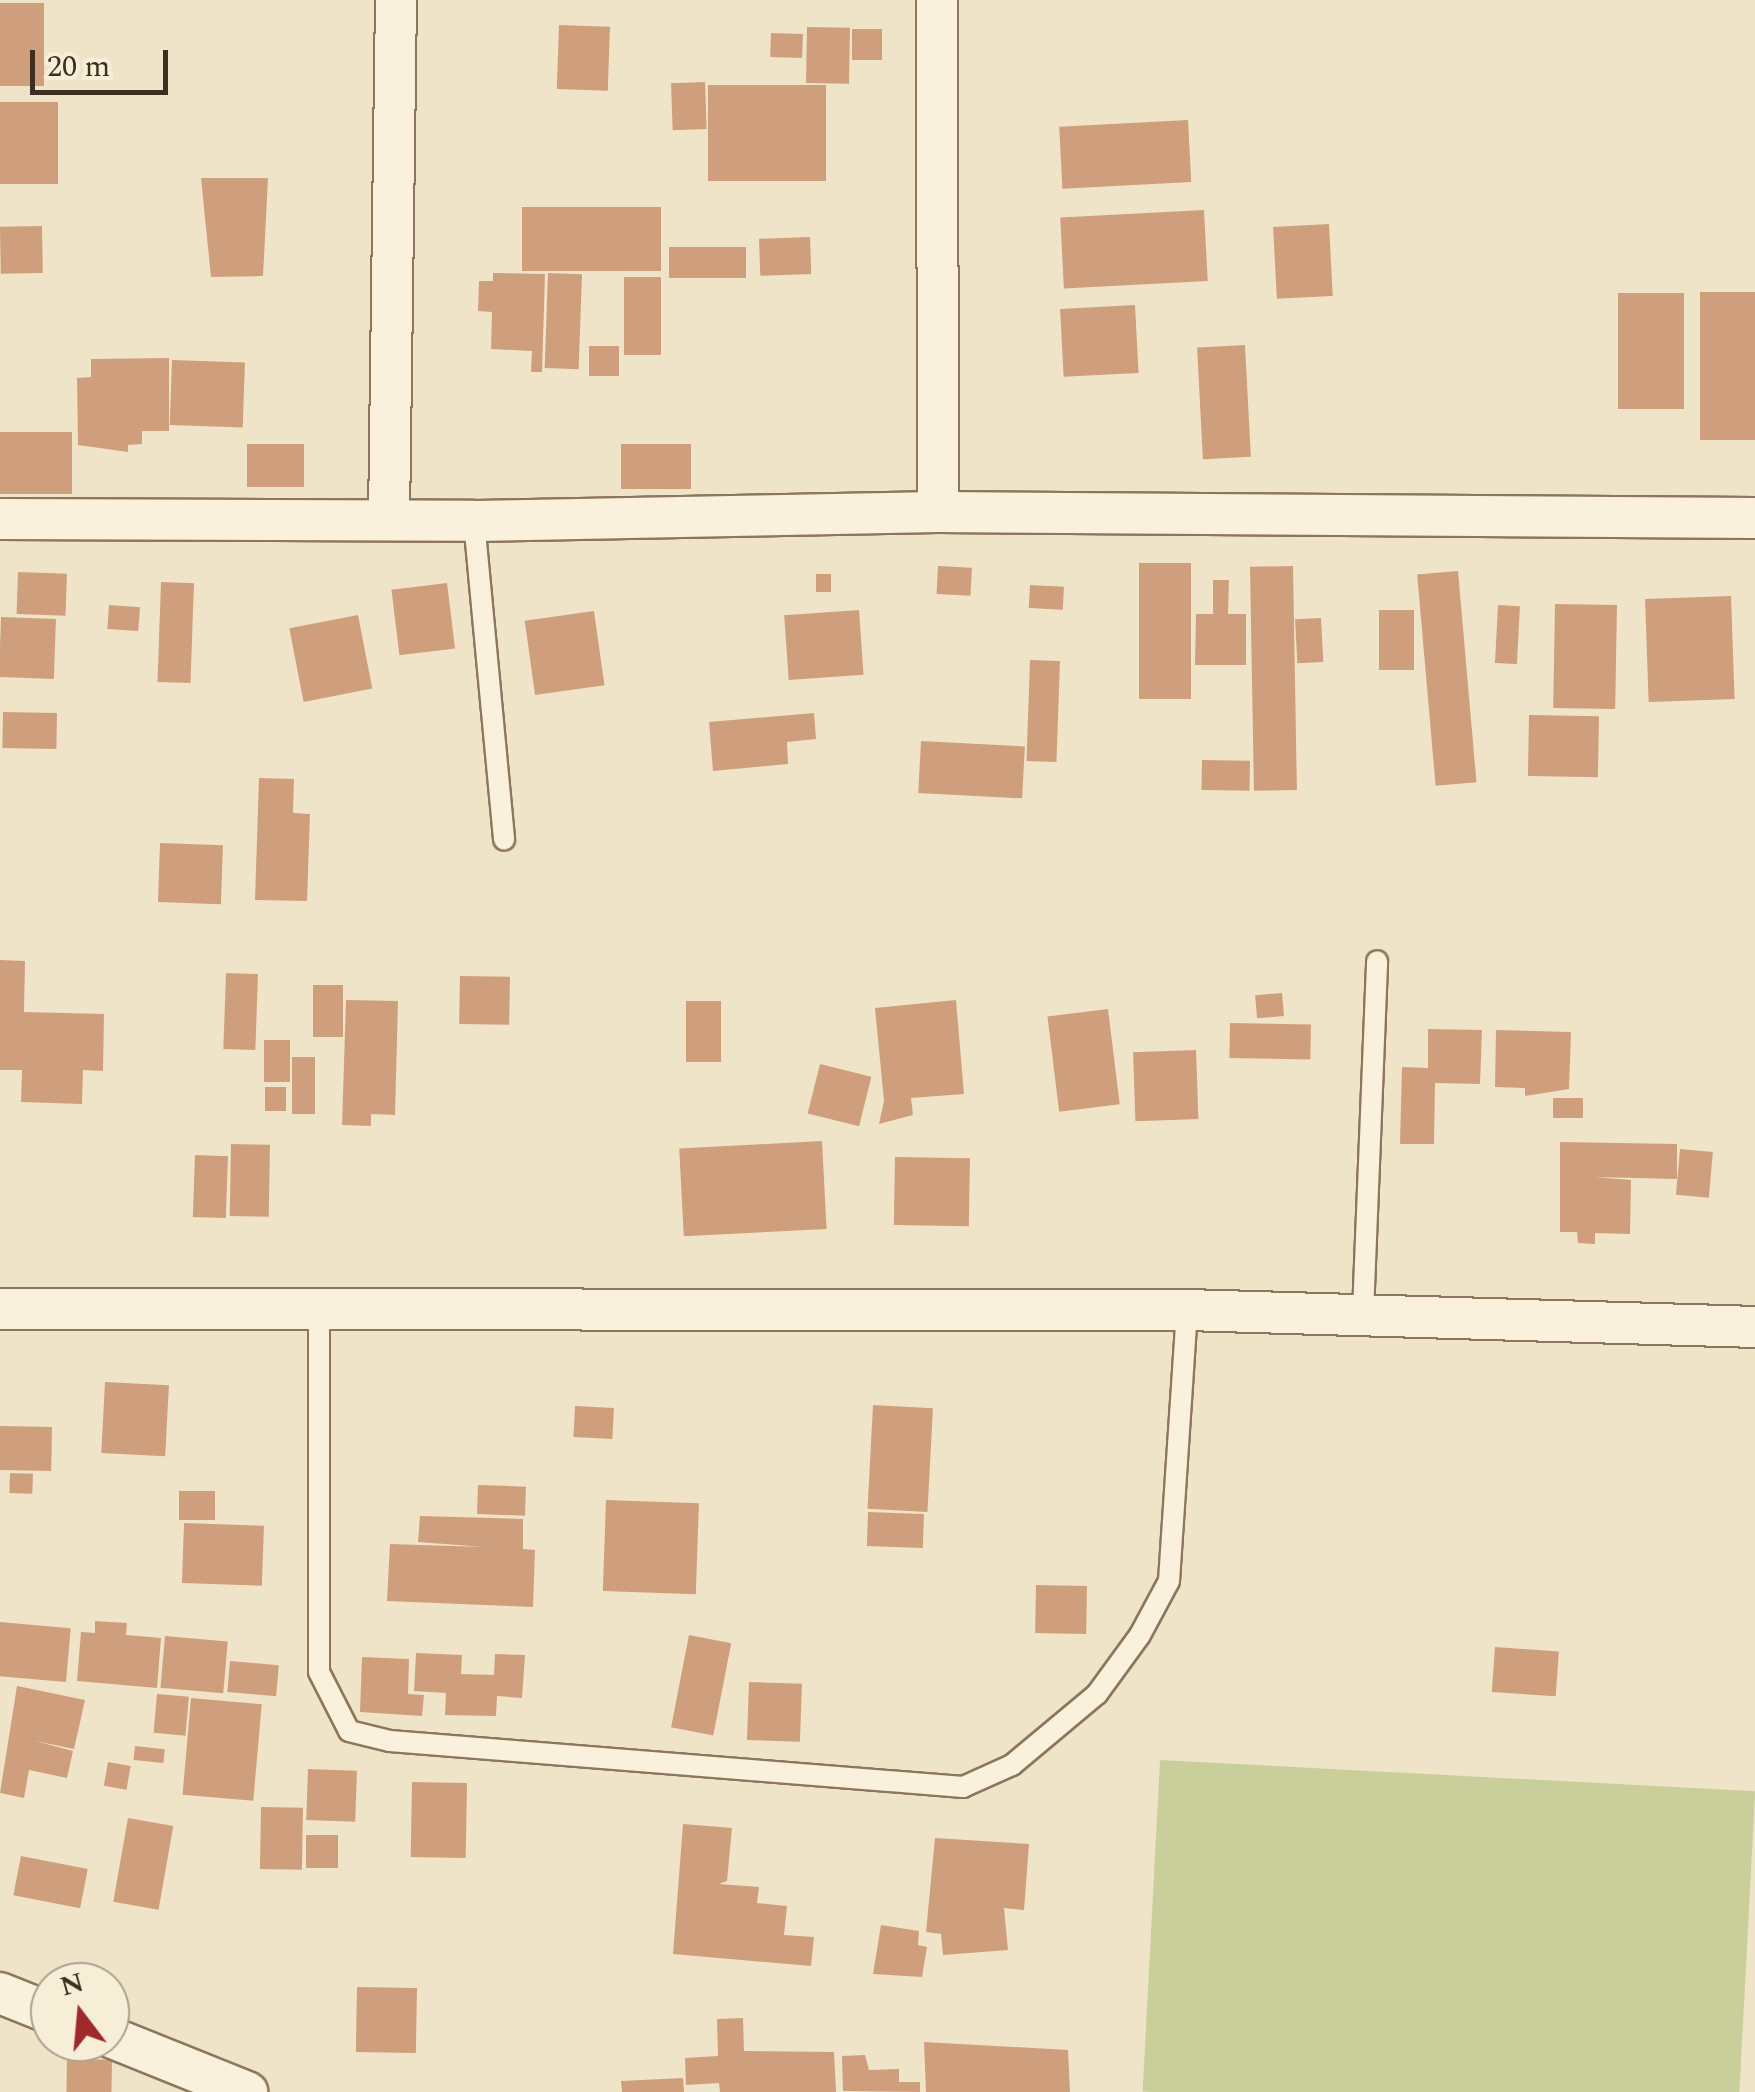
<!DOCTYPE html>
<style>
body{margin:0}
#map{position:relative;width:1755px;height:2092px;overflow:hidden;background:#f0e4c8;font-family:Spectral,serif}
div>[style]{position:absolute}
.green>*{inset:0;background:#c9cf9b;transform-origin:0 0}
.building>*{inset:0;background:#cf9f7d;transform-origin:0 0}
.roads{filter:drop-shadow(2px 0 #8d765c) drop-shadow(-2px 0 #8d765c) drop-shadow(0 2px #8d765c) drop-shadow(0 -2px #8d765c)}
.lane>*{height:20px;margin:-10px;padding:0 10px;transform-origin:10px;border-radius:10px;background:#faf1dc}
.street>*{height:40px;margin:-20px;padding:0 20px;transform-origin:20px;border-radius:20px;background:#faf1dc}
span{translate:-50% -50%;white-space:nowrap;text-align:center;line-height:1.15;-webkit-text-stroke:9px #f7eed8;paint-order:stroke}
.north{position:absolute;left:30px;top:1962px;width:100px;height:100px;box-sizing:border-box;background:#f7eed8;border:2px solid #ada18e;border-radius:50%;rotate:344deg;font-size:28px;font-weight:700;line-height:40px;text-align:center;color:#3d2e20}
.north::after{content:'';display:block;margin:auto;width:35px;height:45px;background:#9e2a2b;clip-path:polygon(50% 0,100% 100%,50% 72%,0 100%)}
.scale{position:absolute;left:30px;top:50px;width:138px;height:45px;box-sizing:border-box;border:5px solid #3d2e20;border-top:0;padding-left:12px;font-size:30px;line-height:35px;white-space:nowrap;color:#3d2e20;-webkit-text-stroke:8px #f7eed8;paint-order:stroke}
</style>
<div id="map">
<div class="green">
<i style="left:1160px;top:1760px;width:596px;height:332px;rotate:3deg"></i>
</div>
<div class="building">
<i style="left:0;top:3px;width:44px;height:83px"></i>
<i style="left:559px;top:25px;width:51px;height:64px;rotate:2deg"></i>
<i style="left:807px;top:27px;width:43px;height:56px;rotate:1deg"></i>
<i style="left:852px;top:29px;width:30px;height:31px"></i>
<i style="left:771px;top:33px;width:32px;height:24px;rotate:2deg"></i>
<i style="left:705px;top:82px;width:47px;height:34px;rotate:88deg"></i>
<i style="left:708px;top:85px;width:118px;height:96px"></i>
<i style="left:58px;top:102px;width:82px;height:58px;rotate:90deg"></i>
<i style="left:1188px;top:120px;width:62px;height:129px;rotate:87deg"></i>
<i style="clip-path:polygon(201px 178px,268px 178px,263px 276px,211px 277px)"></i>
<i style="left:522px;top:207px;width:139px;height:64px"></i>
<i style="left:1204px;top:210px;width:71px;height:144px;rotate:87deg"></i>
<i style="left:1329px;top:224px;width:72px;height:56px;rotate:87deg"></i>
<i style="left:42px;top:226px;width:47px;height:42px;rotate:89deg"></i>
<i style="left:810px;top:237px;width:37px;height:51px;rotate:88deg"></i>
<i style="left:746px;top:247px;width:31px;height:77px;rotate:90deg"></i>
<i style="clip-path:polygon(493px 273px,545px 274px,542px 372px,531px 372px,532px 351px,491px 349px,492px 312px,478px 311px,479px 281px,493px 281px)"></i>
<i style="left:548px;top:273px;width:34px;height:95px;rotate:2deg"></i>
<i style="left:624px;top:277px;width:37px;height:78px"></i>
<i style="left:1700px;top:292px;width:55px;height:148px"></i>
<i style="left:1618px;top:293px;width:66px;height:116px"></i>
<i style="left:1135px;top:305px;width:68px;height:75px;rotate:87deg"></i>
<i style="left:1245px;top:345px;width:112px;height:48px;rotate:87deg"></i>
<i style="left:589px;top:346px;width:30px;height:30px"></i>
<i style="clip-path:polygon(169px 358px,169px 431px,142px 431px,142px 444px,128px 445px,128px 452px,78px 445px,77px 378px,91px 377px,91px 359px)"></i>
<i style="left:172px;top:360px;width:73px;height:65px;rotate:2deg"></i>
<i style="left:0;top:432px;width:72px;height:62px"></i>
<i style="left:304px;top:444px;width:43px;height:57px;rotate:90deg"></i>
<i style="left:621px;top:444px;width:70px;height:45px"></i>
<i style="left:1191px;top:563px;width:136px;height:52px;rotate:90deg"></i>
<i style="left:938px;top:566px;width:34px;height:28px;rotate:3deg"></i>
<i style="left:1293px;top:566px;width:224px;height:43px;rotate:89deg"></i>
<i style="left:1458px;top:571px;width:212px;height:41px;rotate:85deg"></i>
<i style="left:18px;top:572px;width:49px;height:42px;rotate:2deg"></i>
<i style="left:816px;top:574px;width:15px;height:18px"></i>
<i style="clip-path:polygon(1213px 580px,1229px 580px,1228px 614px,1246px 614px,1246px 665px,1195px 665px,1196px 614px,1213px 614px)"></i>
<i style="left:161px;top:582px;width:33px;height:100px;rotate:2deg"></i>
<i style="left:447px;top:583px;width:66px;height:56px;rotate:83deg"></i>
<i style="left:1030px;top:585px;width:34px;height:23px;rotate:3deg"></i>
<i style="left:1731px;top:596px;width:103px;height:86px;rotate:88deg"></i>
<i style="left:1555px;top:604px;width:62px;height:104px;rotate:1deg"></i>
<i style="left:109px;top:605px;width:31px;height:24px;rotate:4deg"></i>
<i style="left:1498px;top:605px;width:22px;height:58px;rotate:3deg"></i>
<i style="left:859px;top:610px;width:65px;height:75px;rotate:86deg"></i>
<i style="left:1414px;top:610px;width:60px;height:35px;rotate:90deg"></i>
<i style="left:594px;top:611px;width:75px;height:70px;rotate:82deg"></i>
<i style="left:358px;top:615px;width:75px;height:70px;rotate:79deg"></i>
<i style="left:1px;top:617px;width:55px;height:60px;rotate:2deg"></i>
<i style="left:1321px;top:618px;width:44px;height:26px;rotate:87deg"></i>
<i style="left:1030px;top:660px;width:30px;height:101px;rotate:2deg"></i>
<i style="left:3px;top:712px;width:54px;height:36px;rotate:1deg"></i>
<i style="clip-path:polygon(814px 713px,816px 739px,787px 742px,788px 764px,713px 771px,709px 722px)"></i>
<i style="left:1529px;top:715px;width:70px;height:61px;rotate:1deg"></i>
<i style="left:921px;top:741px;width:104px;height:52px;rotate:3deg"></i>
<i style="left:1202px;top:760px;width:48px;height:30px;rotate:1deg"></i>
<i style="clip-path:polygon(259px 778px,294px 779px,293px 813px,310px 814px,307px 901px,255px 900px)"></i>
<i style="left:160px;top:843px;width:63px;height:59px;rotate:2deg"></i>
<i style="clip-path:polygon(0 960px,25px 961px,24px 1012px,104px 1014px,103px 1071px,83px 1070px,82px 1104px,21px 1102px,22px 1070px,0 1070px)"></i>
<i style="left:226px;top:973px;width:32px;height:76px;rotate:2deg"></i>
<i style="left:460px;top:976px;width:50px;height:48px;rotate:1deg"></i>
<i style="left:313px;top:985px;width:30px;height:52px"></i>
<i style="left:1282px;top:993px;width:23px;height:27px;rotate:85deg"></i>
<i style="clip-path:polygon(346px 1000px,398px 1001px,395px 1115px,371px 1114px,371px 1126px,342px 1125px)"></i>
<i style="clip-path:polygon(956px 1000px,964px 1094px,911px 1098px,913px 1115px,879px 1124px,884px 1101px,875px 1008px)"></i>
<i style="left:686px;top:1001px;width:35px;height:61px"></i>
<i style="left:1108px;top:1009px;width:96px;height:61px;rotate:83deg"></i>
<i style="left:1230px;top:1023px;width:81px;height:35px;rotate:1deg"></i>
<i style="clip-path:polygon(1428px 1029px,1482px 1030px,1480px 1084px,1435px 1083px,1434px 1144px,1400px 1144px,1402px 1067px,1428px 1068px)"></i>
<i style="clip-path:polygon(1496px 1030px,1571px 1032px,1569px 1089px,1525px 1096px,1525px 1088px,1495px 1087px)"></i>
<i style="left:264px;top:1040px;width:26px;height:42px"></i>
<i style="left:1196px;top:1050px;width:69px;height:63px;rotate:88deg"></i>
<i style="left:292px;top:1057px;width:23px;height:57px"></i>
<i style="left:820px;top:1064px;width:53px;height:51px;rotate:14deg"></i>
<i style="left:265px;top:1087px;width:21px;height:24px"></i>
<i style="left:1553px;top:1098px;width:30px;height:20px"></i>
<i style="left:822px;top:1141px;width:88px;height:143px;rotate:87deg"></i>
<i style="clip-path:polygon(1560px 1142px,1677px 1144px,1677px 1179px,1594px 1177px,1631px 1180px,1630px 1234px,1595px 1233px,1595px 1244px,1578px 1243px,1577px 1232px,1560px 1232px)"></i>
<i style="left:231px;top:1144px;width:39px;height:72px;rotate:1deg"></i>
<i style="left:1680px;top:1149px;width:33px;height:46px;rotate:5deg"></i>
<i style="left:195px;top:1155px;width:33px;height:62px;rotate:2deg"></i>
<i style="left:895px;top:1157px;width:75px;height:68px;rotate:1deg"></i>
<i style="left:105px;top:1382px;width:64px;height:71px;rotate:3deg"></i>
<i style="left:873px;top:1405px;width:60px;height:104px;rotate:3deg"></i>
<i style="left:575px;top:1406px;width:39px;height:31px;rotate:3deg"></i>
<i style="left:0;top:1426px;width:52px;height:44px;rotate:1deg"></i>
<i style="left:10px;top:1473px;width:23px;height:20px;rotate:2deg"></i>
<i style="left:478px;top:1485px;width:48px;height:29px;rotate:2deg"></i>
<i style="left:179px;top:1491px;width:36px;height:29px"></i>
<i style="left:606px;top:1500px;width:93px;height:91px;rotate:2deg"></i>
<i style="left:868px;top:1512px;width:56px;height:34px;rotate:2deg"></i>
<i style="clip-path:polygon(420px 1516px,523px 1519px,523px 1549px,535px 1550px,533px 1607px,387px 1601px,390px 1544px,484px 1547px,418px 1542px)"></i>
<i style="left:184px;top:1523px;width:80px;height:60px;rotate:2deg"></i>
<i style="left:1036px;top:1585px;width:51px;height:48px;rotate:1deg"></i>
<i style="clip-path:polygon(95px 1621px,127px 1623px,126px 1635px,161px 1638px,157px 1688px,77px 1681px,81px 1632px,95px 1633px)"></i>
<i style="left:0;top:1622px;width:71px;height:54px;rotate:5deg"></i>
<i style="left:689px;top:1635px;width:43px;height:94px;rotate:11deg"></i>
<i style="left:165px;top:1636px;width:63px;height:52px;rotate:5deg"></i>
<i style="left:1495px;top:1647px;width:64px;height:45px;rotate:4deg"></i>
<i style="clip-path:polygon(416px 1653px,462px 1655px,461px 1674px,494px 1675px,495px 1654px,525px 1655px,522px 1698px,497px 1696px,496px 1716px,445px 1715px,446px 1693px,414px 1691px)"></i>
<i style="clip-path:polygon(362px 1657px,409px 1659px,408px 1694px,424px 1695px,422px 1716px,360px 1712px)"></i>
<i style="left:230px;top:1661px;width:49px;height:31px;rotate:5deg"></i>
<i style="left:749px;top:1682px;width:53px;height:58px;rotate:2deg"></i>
<i style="clip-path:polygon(17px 1686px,85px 1700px,74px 1749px,35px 1741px,73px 1751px,67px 1778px,29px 1770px,24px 1798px,0 1793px)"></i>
<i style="left:157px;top:1694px;width:32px;height:39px;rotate:5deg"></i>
<i style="left:191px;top:1698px;width:71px;height:97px;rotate:5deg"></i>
<i style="left:135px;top:1746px;width:30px;height:14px;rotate:6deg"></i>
<i style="left:108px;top:1762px;width:23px;height:24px;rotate:10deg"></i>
<i style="left:308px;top:1769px;width:49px;height:51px;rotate:2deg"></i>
<i style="left:412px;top:1782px;width:55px;height:75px;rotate:1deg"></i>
<i style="left:261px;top:1807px;width:42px;height:62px;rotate:1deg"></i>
<i style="left:128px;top:1818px;width:46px;height:85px;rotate:10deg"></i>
<i style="clip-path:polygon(683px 1824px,732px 1828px,727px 1881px,719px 1884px,759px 1887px,757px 1903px,787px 1906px,784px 1935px,814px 1937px,811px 1966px,673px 1954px)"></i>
<i style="left:306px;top:1835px;width:32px;height:33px"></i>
<i style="clip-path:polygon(935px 1838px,1029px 1844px,1024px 1910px,1004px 1908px,1008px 1950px,943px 1955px,941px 1934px,926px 1932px)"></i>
<i style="left:21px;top:1856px;width:68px;height:40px;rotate:11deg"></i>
<i style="clip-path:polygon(881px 1925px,919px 1931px,918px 1945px,927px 1947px,922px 1977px,873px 1974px)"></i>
<i style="left:357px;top:1987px;width:60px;height:65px;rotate:1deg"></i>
<i style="clip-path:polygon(743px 2018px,744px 2051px,834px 2052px,836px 2092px,720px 2092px,719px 2083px,686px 2085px,685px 2058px,718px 2056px,717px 2019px)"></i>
<i style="clip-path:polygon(924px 2042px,1068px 2050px,1070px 2092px,926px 2092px)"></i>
<i style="clip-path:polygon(865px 2055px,869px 2070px,899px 2069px,899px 2082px,920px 2082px,920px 2092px,843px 2091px,842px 2056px)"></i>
<i style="left:67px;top:2059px;width:45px;height:33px;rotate:1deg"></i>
<i style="clip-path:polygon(683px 2078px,684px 2092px,622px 2092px,621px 2081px)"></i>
</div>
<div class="roads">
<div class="lane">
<i style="left:474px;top:521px;width:320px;rotate:84.6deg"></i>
<i style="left:319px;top:1311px;width:361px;rotate:90deg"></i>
<i style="left:319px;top:1672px;width:66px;rotate:63deg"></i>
<i style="left:349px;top:1731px;width:42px;rotate:13.7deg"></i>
<i style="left:390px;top:1741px;width:575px;rotate:4.59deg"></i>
<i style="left:963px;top:1787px;width:54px;rotate:-24.2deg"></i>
<i style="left:1012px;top:1765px;width:111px;rotate:-39.9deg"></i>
<i style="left:1097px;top:1694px;width:73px;rotate:-53.9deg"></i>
<i style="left:1140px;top:1635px;width:61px;rotate:-61.8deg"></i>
<i style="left:1169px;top:1581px;width:272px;rotate:-86.2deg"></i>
<i style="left:1363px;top:1313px;width:352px;rotate:-87.7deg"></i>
</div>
<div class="street">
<i style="left:937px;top:0;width:512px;rotate:89.89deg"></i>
<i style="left:0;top:519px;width:474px;rotate:0.2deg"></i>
<i style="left:474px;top:521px;width:464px;rotate:-1.1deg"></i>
<i style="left:938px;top:512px;width:817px;rotate:0.42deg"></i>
<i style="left:389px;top:519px;width:519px;rotate:-89.23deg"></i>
<i style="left:0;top:1309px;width:1187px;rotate:0.05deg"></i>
<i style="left:1187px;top:1310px;width:568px;rotate:1.71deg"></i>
<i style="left:0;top:1993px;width:54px;rotate:21.8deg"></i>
<i style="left:110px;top:2037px;width:148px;rotate:21.9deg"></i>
</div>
</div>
<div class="north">N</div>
<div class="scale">20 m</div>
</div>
